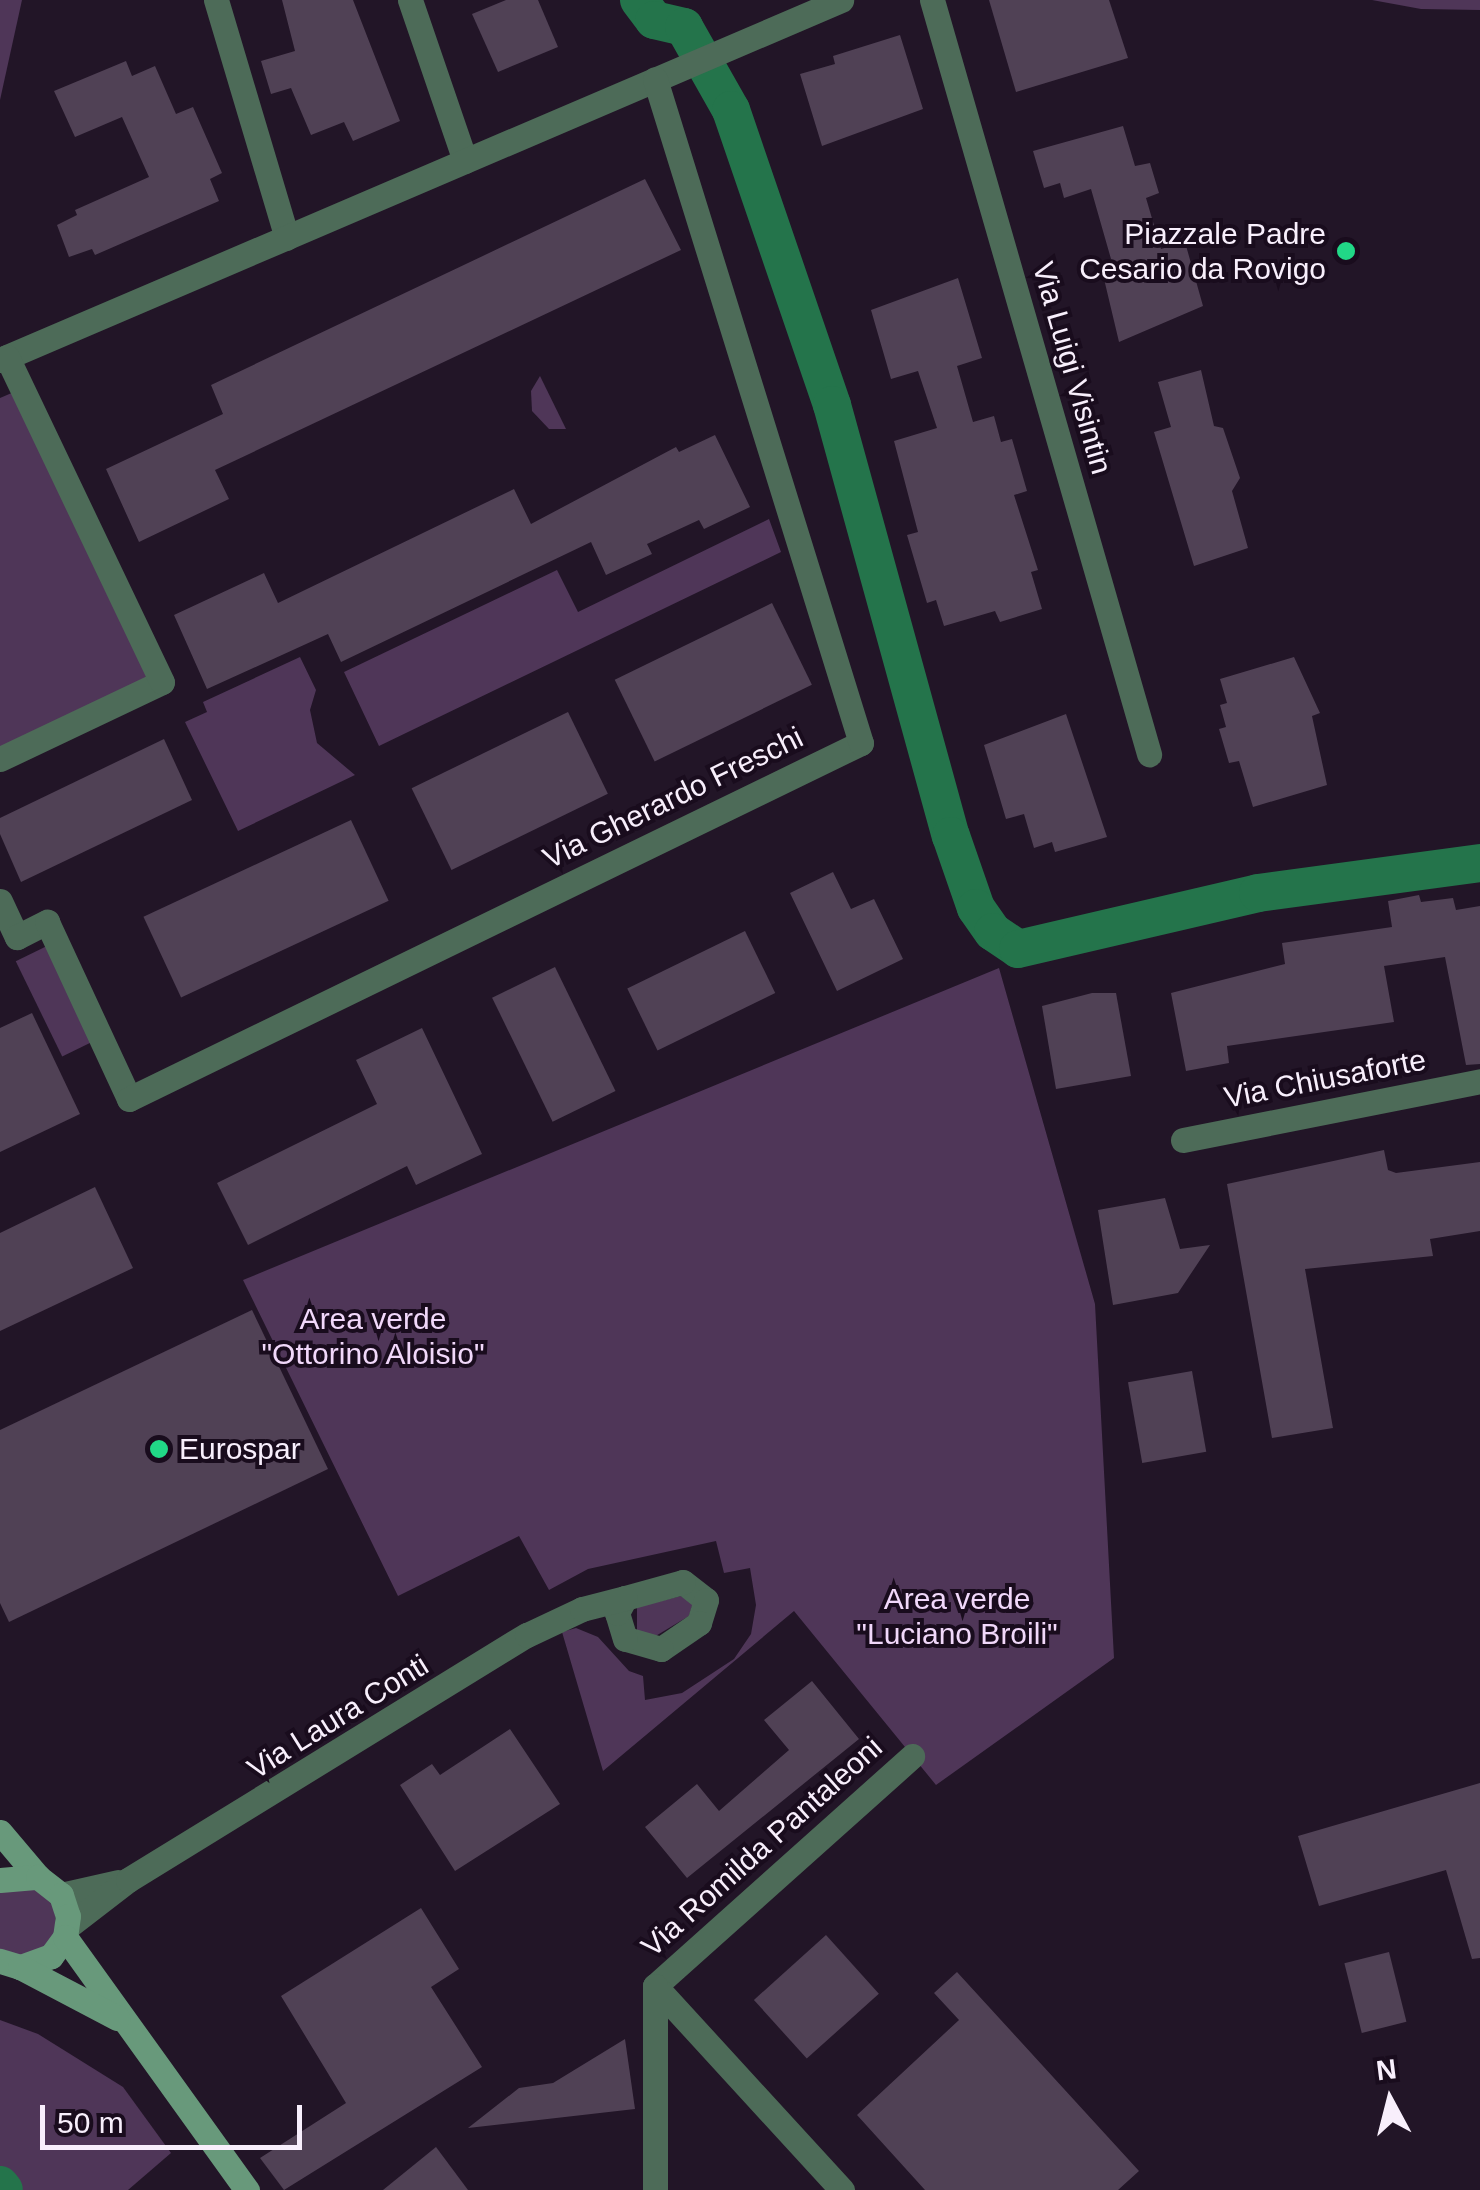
<!DOCTYPE html>
<style>
body{margin:0}
#map{position:relative;width:1480px;height:2190px;overflow:hidden;background:#221527;font-family:Arial,sans-serif}
div>[style]{position:absolute}
.green>*{inset:0;background:#4f3658;transform-origin:0 0}
.canal>*{height:38px;margin:-19px;padding:0 19px;transform-origin:19px;border-radius:19px;background:#24744b}
.building>*{inset:0;background:#504155;transform-origin:0 0}
.street>*{height:25px;margin:-12.5px;padding:0 12.5px;transform-origin:12.5px;border-radius:12.5px;background:#4d6b58}
.secondary>*{height:25px;margin:-12.5px;padding:0 12.5px;transform-origin:12.5px;border-radius:12.5px;background:#68997b}
.dots>*{width:28px;height:28px;translate:-50% -50%;box-sizing:border-box;border:5px solid #190c1d;border-radius:50%}
span{translate:-50% -50%;white-space:nowrap;text-align:center;line-height:1.15;-webkit-text-stroke:8px #190c1d;paint-order:stroke}
.poi-label{font-size:30px;color:#f8effc}
.right{translate:-100% -50%;text-align:right}
.left{translate:0 -50%;text-align:left}
.street-label{font-size:30px;color:#f8effc}
.park-label{font-size:30px;color:#f1d8fa}
.north{position:absolute;left:1340px;top:2050px;width:100px;height:100px;-webkit-text-stroke:8px #190c1d;paint-order:stroke;rotate:353deg;font-size:28px;font-weight:700;line-height:40px;text-align:center;color:#f8effc}
.north::after{content:'';display:block;margin:auto;width:35px;height:45px;background:#f8effc;clip-path:polygon(50% 0,100% 100%,50% 72%,0 100%)}
.scale{position:absolute;left:40px;top:2105px;width:262px;height:45px;box-sizing:border-box;border:5px solid #f8effc;border-top:0;padding-left:12px;font-size:30px;line-height:35px;white-space:nowrap;color:#f8effc;-webkit-text-stroke:8px #190c1d;paint-order:stroke}
</style>
<div id="map">
<div class="green">
<i style="clip-path:polygon(0 0,22px 0,0 100px)"></i>
<i style="clip-path:polygon(1372px 0,1480px 0,1480px 10px,1421px 9px)"></i>
<i style="clip-path:polygon(540px 376px,566px 429px,549px 429px,532px 411px,531px 391px)"></i>
<i style="clip-path:polygon(21px 389px,162px 682px,0 759px,0 398px)"></i>
<i style="clip-path:polygon(769px 519px,781px 552px,379px 746px,344px 672px,557px 570px,578px 612px)"></i>
<i style="clip-path:polygon(300px 657px,316px 690px,310px 710px,317px 743px,355px 775px,238px 831px,185px 722px,207px 712px,203px 702px)"></i>
<i style="left:49px;top:945px;width:106px;height:37px;rotate:64deg"></i>
<i style="clip-path:polygon(999px 968px,1095px 1304px,1114px 1658px,936px 1785px,794px 1611px,603px 1771px,562px 1632px,576px 1628px,598px 1637px,629px 1671px,643px 1676px,645px 1700px,682px 1693px,734px 1659px,751px 1634px,756px 1605px,750px 1568px,724px 1573px,716px 1541px,588px 1569px,549px 1590px,519px 1536px,398px 1596px,243px 1280px)"></i>
<i style="clip-path:polygon(681px 1596px,693px 1603px,689px 1616px,654px 1637px,637px 1632px,637px 1607px)"></i>
<i style="clip-path:polygon(0 1880px,51px 1884px,59px 1947px,0 1961px)"></i>
<i style="clip-path:polygon(0 2020px,38px 2034px,123px 2087px,171px 2153px,128px 2190px,0 2190px)"></i>
</div>
<div class="canal">
<i style="left:639px;top:0;width:25px;rotate:53deg"></i>
<i style="left:654px;top:20px;width:31px;rotate:13deg"></i>
<i style="left:684px;top:27px;width:95px;rotate:60.5deg"></i>
<i style="left:731px;top:110px;width:312px;rotate:71.1deg"></i>
<i style="left:832px;top:405px;width:447px;rotate:74.6deg"></i>
<i style="left:951px;top:836px;width:76px;rotate:70.9deg"></i>
<i style="left:976px;top:908px;width:29px;rotate:55deg"></i>
<i style="left:993px;top:932px;width:30px;rotate:34deg"></i>
<i style="left:1018px;top:949px;width:246px;rotate:-13.1deg"></i>
<i style="left:1258px;top:893px;width:224px;rotate:-7.7deg"></i>
<i style="left:0;top:2185px;width:6px;rotate:51deg"></i>
</div>
<div class="building">
<i style="clip-path:polygon(282px 0,353px 0,400px 121px,353px 141px,344px 122px,311px 135px,291px 88px,271px 94px,261px 61px,295px 51px)"></i>
<i style="clip-path:polygon(506px 0,538px 0,558px 47px,498px 72px,472px 14px)"></i>
<i style="clip-path:polygon(989px 0,1109px 0,1128px 58px,1016px 92px)"></i>
<i style="clip-path:polygon(900px 35px,923px 109px,822px 146px,800px 74px,835px 64px,833px 56px)"></i>
<i style="clip-path:polygon(126px 61px,132px 76px,155px 66px,176px 114px,193px 107px,222px 173px,210px 179px,219px 201px,95px 255px,92px 249px,69px 257px,57px 225px,77px 215px,75px 210px,149px 177px,122px 117px,75px 137px,54px 91px)"></i>
<i style="clip-path:polygon(1123px 126px,1135px 166px,1150px 163px,1159px 193px,1146px 198px,1161px 249px,1185px 242px,1203px 306px,1119px 342px,1100px 262px,1111px 259px,1091px 189px,1064px 198px,1060px 183px,1044px 188px,1033px 151px)"></i>
<i style="clip-path:polygon(645px 179px,681px 250px,215px 470px,229px 499px,139px 542px,106px 469px,223px 414px,211px 385px)"></i>
<i style="clip-path:polygon(958px 278px,982px 358px,957px 366px,973px 422px,994px 416px,1001px 442px,1012px 439px,1027px 491px,1014px 495px,1038px 570px,1031px 572px,1042px 609px,1000px 622px,995px 611px,944px 626px,936px 600px,927px 603px,907px 535px,918px 532px,894px 441px,937px 428px,918px 371px,891px 379px,871px 310px)"></i>
<i style="clip-path:polygon(1201px 370px,1214px 426px,1223px 428px,1240px 478px,1232px 491px,1248px 548px,1194px 566px,1154px 432px,1171px 427px,1158px 382px)"></i>
<i style="clip-path:polygon(715px 435px,750px 507px,704px 529px,699px 520px,647px 544px,652px 554px,606px 575px,591px 542px,341px 662px,328px 634px,207px 689px,174px 615px,264px 573px,278px 603px,514px 489px,531px 524px,676px 447px,679px 452px)"></i>
<i style="left:772px;top:603px;width:91px;height:175px;rotate:64deg"></i>
<i style="clip-path:polygon(1294px 657px,1320px 713px,1312px 716px,1327px 785px,1253px 807px,1239px 761px,1229px 763px,1219px 729px,1226px 727px,1220px 705px,1227px 703px,1220px 679px)"></i>
<i style="left:568px;top:712px;width:91px;height:174px;rotate:64deg"></i>
<i style="clip-path:polygon(1066px 714px,1107px 837px,1055px 852px,1052px 842px,1034px 848px,1024px 814px,1006px 819px,984px 745px)"></i>
<i style="clip-path:polygon(164px 739px,192px 800px,21px 882px,0 834px,0 818px)"></i>
<i style="left:351px;top:820px;width:89px;height:229px;rotate:65deg"></i>
<i style="clip-path:polygon(833px 872px,851px 909px,874px 899px,903px 959px,837px 991px,790px 893px)"></i>
<i style="clip-path:polygon(1419px 895px,1421px 902px,1453px 898px,1456px 910px,1480px 906px,1480px 1064px,1466px 1065px,1445px 957px,1384px 966px,1394px 1022px,1227px 1046px,1229px 1063px,1186px 1071px,1171px 993px,1285px 964px,1282px 943px,1392px 927px,1388px 901px)"></i>
<i style="left:745px;top:931px;width:69px;height:131px;rotate:64deg"></i>
<i style="left:555px;top:967px;width:138px;height:70px;rotate:64deg"></i>
<i style="clip-path:polygon(1092px 993px,1116px 993px,1131px 1076px,1056px 1089px,1042px 1006px)"></i>
<i style="clip-path:polygon(32px 1013px,80px 1114px,0 1152px,0 1028px)"></i>
<i style="clip-path:polygon(422px 1028px,482px 1154px,416px 1185px,407px 1166px,248px 1245px,217px 1183px,377px 1104px,356px 1060px)"></i>
<i style="clip-path:polygon(1384px 1150px,1388px 1170px,1396px 1173px,1480px 1162px,1480px 1231px,1430px 1239px,1433px 1256px,1305px 1269px,1333px 1428px,1272px 1438px,1227px 1184px)"></i>
<i style="clip-path:polygon(95px 1187px,133px 1268px,0 1331px,0 1233px)"></i>
<i style="clip-path:polygon(1165px 1198px,1180px 1249px,1210px 1245px,1178px 1293px,1113px 1305px,1098px 1210px)"></i>
<i style="clip-path:polygon(252px 1310px,328px 1469px,9px 1622px,0 1603px,0 1430px)"></i>
<i style="left:1192px;top:1371px;width:82px;height:65px;rotate:80deg"></i>
<i style="clip-path:polygon(812px 1681px,859px 1739px,687px 1878px,645px 1827px,697px 1784px,719px 1811px,789px 1750px,764px 1720px)"></i>
<i style="clip-path:polygon(510px 1729px,560px 1804px,455px 1871px,400px 1785px,432px 1764px,440px 1775px)"></i>
<i style="clip-path:polygon(1480px 1783px,1480px 1958px,1472px 1959px,1446px 1870px,1319px 1906px,1298px 1836px)"></i>
<i style="clip-path:polygon(421px 1908px,459px 1969px,431px 1987px,482px 2067px,284px 2190px,260px 2158px,346px 2103px,281px 1996px)"></i>
<i style="left:826px;top:1935px;width:79px;height:97px;rotate:48deg"></i>
<i style="left:1389px;top:1952px;width:72px;height:46px;rotate:76deg"></i>
<i style="clip-path:polygon(957px 1972px,1139px 2171px,1118px 2190px,925px 2190px,857px 2115px,959px 2020px,934px 1993px)"></i>
<i style="clip-path:polygon(625px 2039px,635px 2109px,468px 2128px,519px 2088px,553px 2083px)"></i>
<i style="clip-path:polygon(436px 2147px,468px 2190px,383px 2190px)"></i>
</div>
<div class="street">
<i style="left:216px;top:0;width:248px;rotate:73.4deg"></i>
<i style="left:410px;top:0;width:170px;rotate:71.1deg"></i>
<i style="left:932px;top:0;width:785px;rotate:73.94deg"></i>
<i style="left:0;top:360px;width:915px;rotate:-23.17deg"></i>
<i style="left:0;top:759px;width:179px;rotate:-25.4deg"></i>
<i style="left:162px;top:682px;width:360px;rotate:-115.5deg"></i>
<i style="left:0;top:901px;width:40px;rotate:65deg"></i>
<i style="left:17px;top:937px;width:34px;rotate:-27deg"></i>
<i style="left:47px;top:922px;width:195px;rotate:65.1deg"></i>
<i style="left:129px;top:1099px;width:814px;rotate:-25.94deg"></i>
<i style="left:861px;top:743px;width:695px;rotate:-107.24deg"></i>
<i style="left:1183px;top:1140px;width:303px;rotate:-11.2deg"></i>
<i style="left:683px;top:1582px;width:29px;rotate:38deg"></i>
<i style="left:706px;top:1600px;width:24px;rotate:107deg"></i>
<i style="left:699px;top:1623px;width:46px;rotate:145.6deg"></i>
<i style="left:661px;top:1649px;width:37px;rotate:-164deg"></i>
<i style="left:625px;top:1639px;width:27px;rotate:-107deg"></i>
<i style="left:617px;top:1613px;width:17px;rotate:-62deg"></i>
<i style="left:625px;top:1598px;width:60px;rotate:-15.4deg"></i>
<i style="left:61px;top:1895px;width:58px;rotate:-12.8deg"></i>
<i style="left:67px;top:1927px;width:77px;rotate:-37.6deg"></i>
<i style="left:128px;top:1880px;width:468px;rotate:-31.6deg"></i>
<i style="left:527px;top:1635px;width:61px;rotate:-25.3deg"></i>
<i style="left:582px;top:1609px;width:44px;rotate:-14.3deg"></i>
<i style="left:655px;top:1986px;width:345px;rotate:-41.8deg"></i>
<i style="left:655px;top:1986px;width:277px;rotate:47.5deg"></i>
<i style="left:655px;top:2190px;width:204px;rotate:-90deg"></i>
</div>
<div class="secondary">
<i style="left:0;top:1832px;width:59px;rotate:49.8deg"></i>
<i style="left:0;top:1880px;width:38px;rotate:-5deg"></i>
<i style="left:38px;top:1877px;width:29px;rotate:38deg"></i>
<i style="left:61px;top:1895px;width:22px;rotate:72deg"></i>
<i style="left:68px;top:1916px;width:21px;rotate:98deg"></i>
<i style="left:65px;top:1937px;width:24px;rotate:126deg"></i>
<i style="left:51px;top:1956px;width:33px;rotate:160deg"></i>
<i style="left:20px;top:1967px;width:21px;rotate:-163deg"></i>
<i style="left:65px;top:1937px;width:312px;rotate:54.3deg"></i>
<i style="left:20px;top:1967px;width:110px;rotate:27.7deg"></i>
</div>
<div class="dots">
<i style="left:1346px;top:251px;background:#21d887"></i>
<i style="left:159px;top:1449px;background:#21d887"></i>
</div>
<div class="poi-label">
<span class="right" style="left:1326px;top:251px">Piazzale Padre<br>Cesario da Rovigo</span>
<span class="left" style="left:179px;top:1449px">Eurospar</span>
</div>
<div class="street-label">
<span style="left:1072px;top:368px;rotate:74deg">Via Luigi Visintin</span>
<span style="left:673px;top:798px;rotate:-26deg">Via Gherardo Freschi</span>
<span style="left:1325px;top:1079px;rotate:-11deg">Via Chiusaforte</span>
<span style="left:338px;top:1717px;rotate:-32deg">Via Laura Conti</span>
<span style="left:762px;top:1847px;rotate:-42deg">Via Romilda Pantaleoni</span>
</div>
<div class="park-label">
<span style="left:373px;top:1336px">Area verde<br>"Ottorino Aloisio"</span>
<span style="left:957px;top:1616px">Area verde<br>"Luciano Broili"</span>
</div>
<div class="north">N</div>
<div class="scale">50 m</div>
</div>
